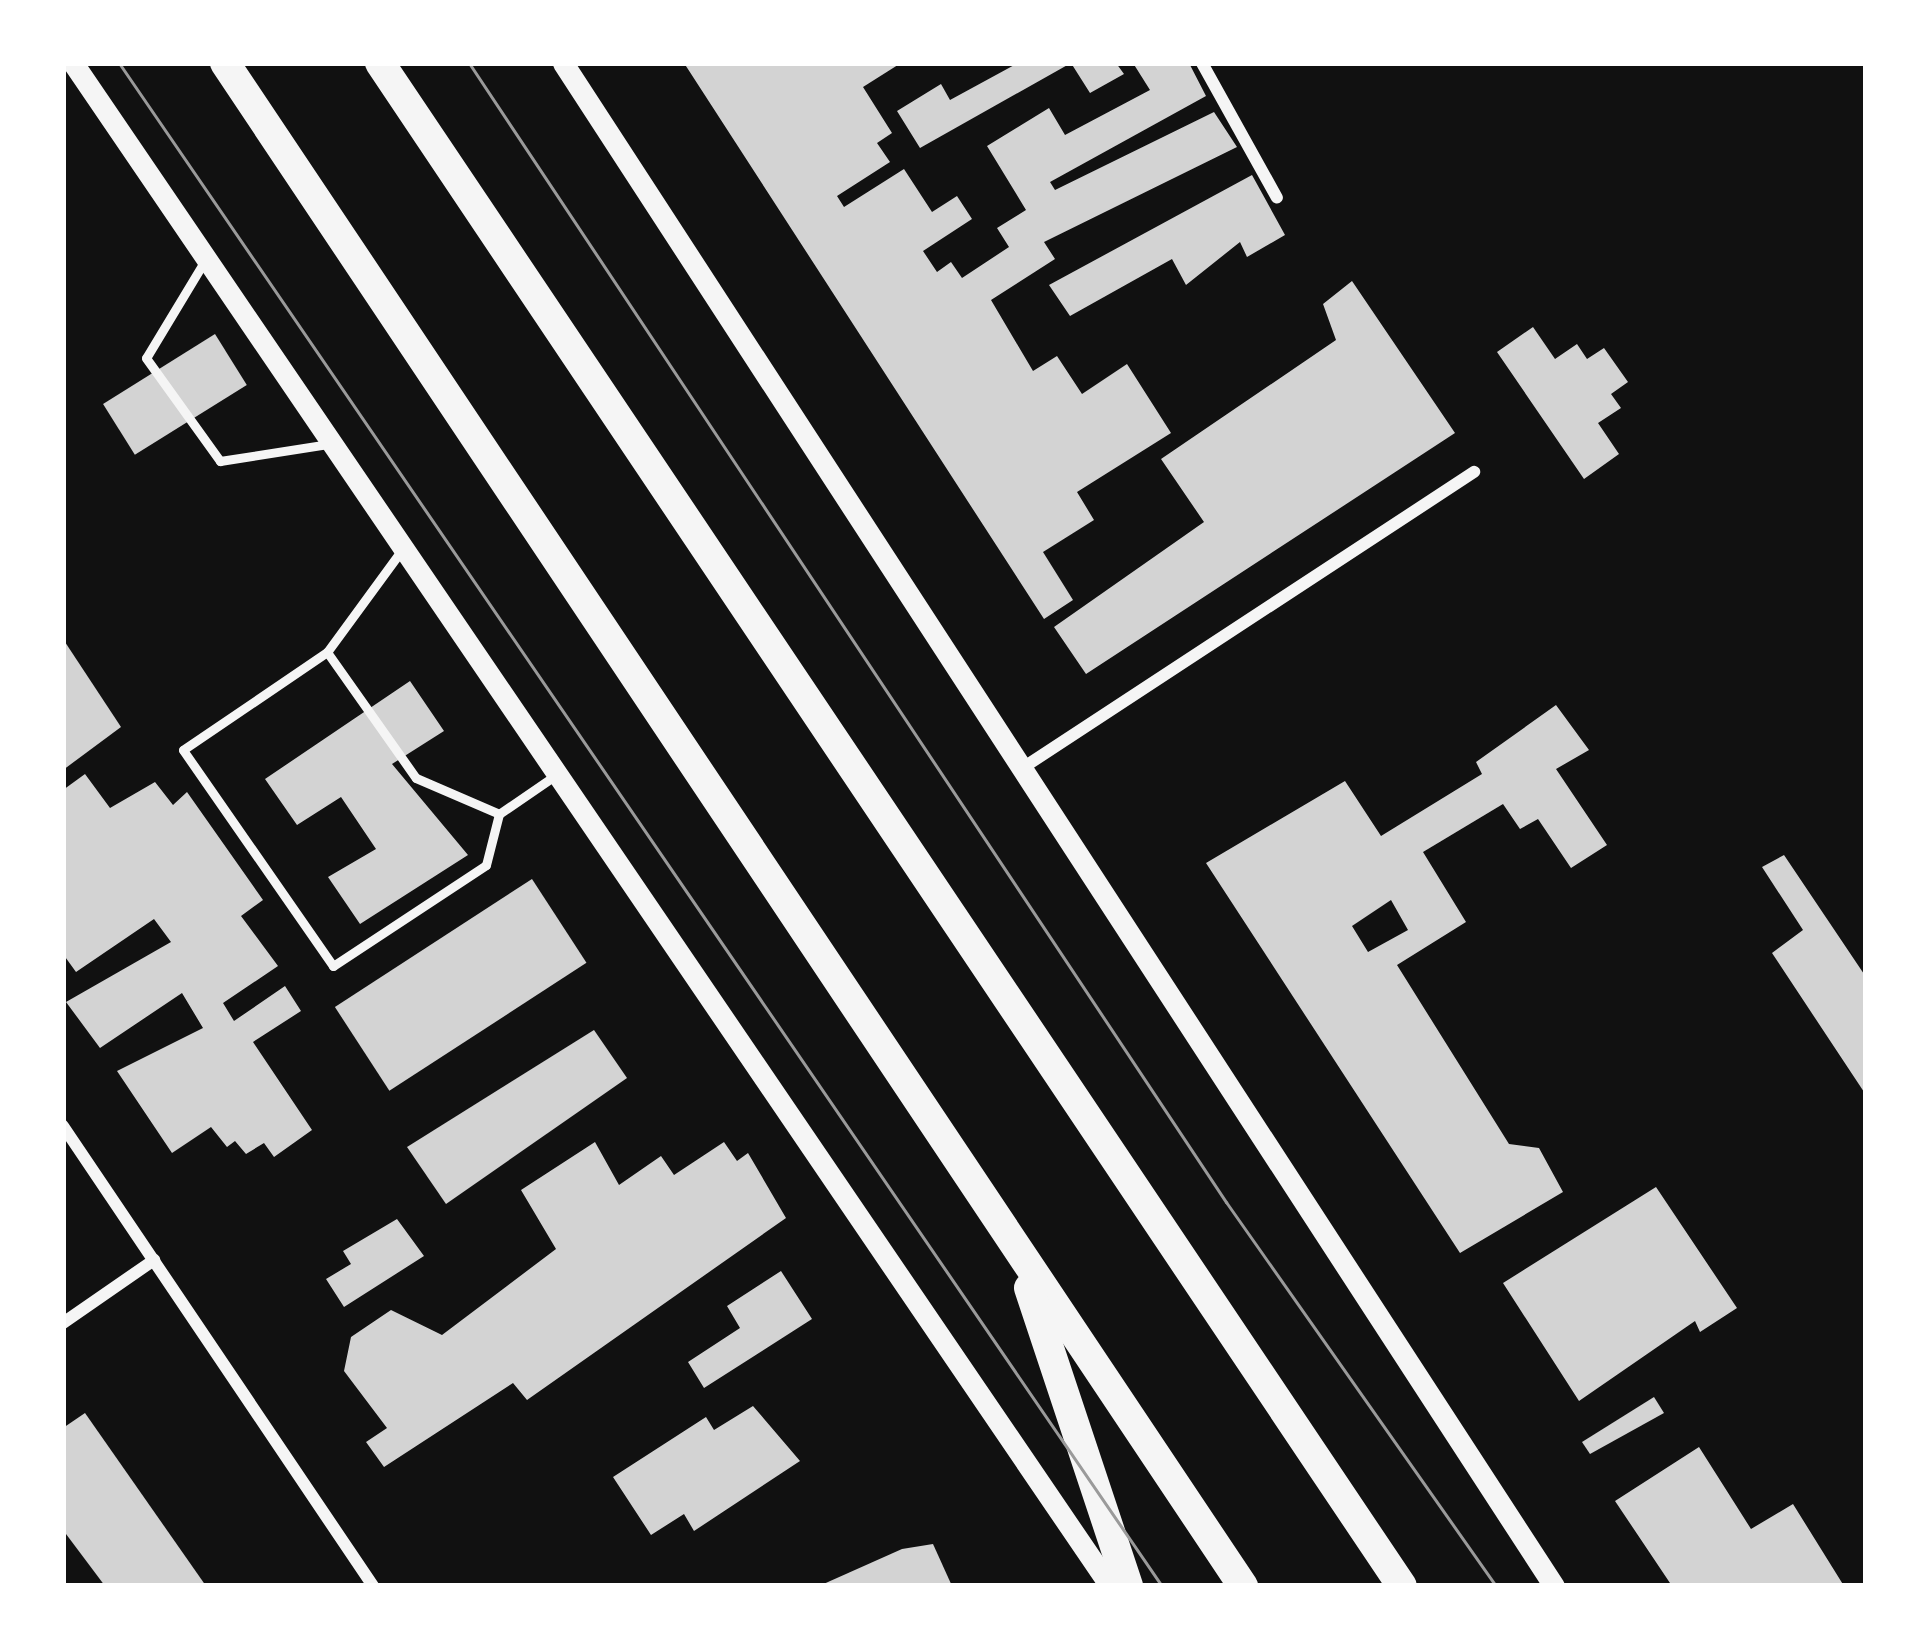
<!DOCTYPE html>
<style>
body{margin:0}
#map{position:relative;width:1929px;height:1649px;overflow:hidden;background:#111;font-family:"Open Sans",sans-serif}
div>[style]{position:absolute}
.building>*{inset:0;background:#d3d3d3;transform-origin:0 0}
.service>*{height:9px;margin:-4.5px;padding:0 4.5px;transform-origin:4.5px;border-radius:4.5px;background:#f5f5f5}
.minor>*{height:12px;margin:-6px;padding:0 6px;transform-origin:6px;border-radius:6px;background:#f5f5f5}
.tertiary>*{height:21px;margin:-10.5px;padding:0 10.5px;transform-origin:10.5px;border-radius:10.5px;background:#f5f5f5}
.primary>*{height:30px;margin:-15px;padding:0 15px;transform-origin:15px;border-radius:15px;background:#f5f5f5}
.tram>*{height:3px;margin:-1.5px;padding:0 1.5px;transform-origin:1.5px;border-radius:1.5px;background:#9a9a9a}
span{translate:-50% -50%;white-space:nowrap;text-align:center;line-height:1.15;-webkit-text-stroke:12px #fff;paint-order:stroke}
.frame{position:absolute;inset:0;border:66px solid #fff;pointer-events:none}
</style>
<div id="map">
<div class="building">
<i style="clip-path:polygon(684px 63px,901px 63px,863px 87px,892px 133px,877px 143px,890px 162px,837px 196px,844px 207px,904px 169px,932px 212px,957px 196px,972px 219px,923px 251px,937px 272px,951px 262px,962px 278px,1009px 247px,997px 228px,1026px 210px,987px 146px,1049px 108px,1065px 135px,1150px 90px,1133px 63px,1189px 63px,1206px 96px,1050px 182px,1055px 190px,1214px 112px,1237px 147px,1044px 242px,1055px 259px,991px 300px,1033px 371px,1057px 356px,1082px 394px,1127px 364px,1171px 433px,1077px 492px,1094px 520px,1043px 552px,1073px 600px,1044px 619px)"></i>
<i style="clip-path:polygon(1018px 63px,1116px 63px,1124px 74px,1090px 93px,1071px 63px,920px 148px,897px 111px,941px 84px,950px 100px)"></i>
<i style="clip-path:polygon(1252px 175px,1285px 235px,1247px 257px,1240px 242px,1186px 285px,1172px 259px,1070px 316px,1049px 285px)"></i>
<i style="clip-path:polygon(1352px 281px,1455px 433px,1086px 674px,1054px 627px,1204px 522px,1161px 459px,1336px 340px,1323px 304px)"></i>
<i style="clip-path:polygon(1533px 327px,1555px 359px,1577px 344px,1587px 359px,1604px 348px,1628px 382px,1611px 394px,1621px 408px,1598px 423px,1619px 454px,1584px 479px,1497px 352px)"></i>
<i style="left:215px;top:334px;width:60px;height:132px;rotate:58deg"></i>
<i style="clip-path:polygon(63px 639px,121px 727px,63px 770px)"></i>
<i style="clip-path:polygon(410px 681px,444px 731px,392px 764px,468px 855px,360px 924px,328px 877px,376px 849px,341px 797px,297px 825px,265px 779px)"></i>
<i style="clip-path:polygon(evenodd,1556px 705px,1589px 750px,1556px 769px,1607px 845px,1571px 868px,1538px 819px,1520px 829px,1503px 804px,1423px 852px,1466px 922px,1397px 965px,1509px 1144px,1539px 1148px,1563px 1192px,1460px 1253px,1206px 863px,1345px 781px,1381px 836px,1482px 774px,1476px 762px,1556px 705px,1391px 900px,1408px 930px,1368px 952px,1352px 926px,1391px 900px)"></i>
<i style="clip-path:polygon(85px 774px,110px 808px,155px 782px,173px 805px,187px 792px,263px 900px,241px 916px,278px 966px,223px 1003px,234px 1021px,285px 986px,301px 1011px,253px 1042px,312px 1130px,274px 1157px,264px 1143px,246px 1154px,235px 1141px,227px 1147px,211px 1127px,172px 1153px,117px 1071px,203px 1028px,182px 993px,100px 1048px,66px 1002px,171px 942px,154px 919px,76px 972px,63px 954px,63px 790px)"></i>
<i style="clip-path:polygon(1784px 855px,1866px 977px,1866px 1095px,1772px 953px,1803px 930px,1762px 867px)"></i>
<i style="left:532px;top:879px;width:100px;height:235px;rotate:57deg"></i>
<i style="clip-path:polygon(594px 1030px,627px 1078px,446px 1204px,407px 1147px)"></i>
<i style="clip-path:polygon(595px 1142px,619px 1185px,661px 1156px,674px 1175px,724px 1142px,737px 1161px,748px 1153px,786px 1218px,527px 1400px,513px 1383px,384px 1467px,366px 1442px,387px 1428px,344px 1371px,351px 1337px,391px 1310px,442px 1335px,556px 1249px,521px 1190px)"></i>
<i style="clip-path:polygon(1656px 1187px,1737px 1308px,1700px 1332px,1695px 1321px,1579px 1401px,1503px 1283px)"></i>
<i style="clip-path:polygon(397px 1219px,424px 1256px,344px 1307px,326px 1279px,351px 1264px,343px 1251px)"></i>
<i style="clip-path:polygon(781px 1271px,812px 1319px,704px 1388px,688px 1362px,740px 1328px,727px 1306px)"></i>
<i style="clip-path:polygon(1654px 1397px,1664px 1413px,1590px 1454px,1582px 1442px)"></i>
<i style="clip-path:polygon(753px 1406px,800px 1461px,694px 1531px,684px 1514px,651px 1535px,613px 1477px,706px 1417px,714px 1430px)"></i>
<i style="clip-path:polygon(85px 1413px,206px 1586px,105px 1586px,63px 1530px,63px 1428px)"></i>
<i style="clip-path:polygon(1699px 1447px,1751px 1529px,1793px 1504px,1844px 1586px,1672px 1586px,1615px 1501px)"></i>
<i style="clip-path:polygon(933px 1544px,952px 1586px,819px 1586px,902px 1549px)"></i>
</div>
<div class="service">
<i style="left:204px;top:262px;width:112px;rotate:121.1deg"></i>
<i style="left:146px;top:358px;width:127px;rotate:54.3deg"></i>
<i style="left:220px;top:461px;width:109px;rotate:-8.9deg"></i>
<i style="left:401px;top:551px;width:125px;rotate:126.2deg"></i>
<i style="left:327px;top:652px;width:154px;rotate:54.8deg"></i>
<i style="left:416px;top:778px;width:90px;rotate:23.4deg"></i>
<i style="left:499px;top:814px;width:69px;rotate:-34.4deg"></i>
<i style="left:327px;top:652px;width:174px;rotate:145.8deg"></i>
<i style="left:183px;top:750px;width:263px;rotate:55.2deg"></i>
<i style="left:333px;top:966px;width:183px;rotate:-33.4deg"></i>
<i style="left:486px;top:865px;width:53px;rotate:-75.7deg"></i>
</div>
<div class="minor">
<i style="left:1202px;top:63px;width:154px;rotate:60.9deg"></i>
<i style="left:1021px;top:769px;width:542px;rotate:-33.25deg"></i>
<i style="left:63px;top:1126px;width:555px;rotate:56.02deg"></i>
<i style="left:63px;top:1323px;width:111px;rotate:-34.7deg"></i>
</div>
<div class="tertiary">
<i style="left:73px;top:63px;width:1843px;rotate:55.75deg"></i>
<i style="left:563px;top:63px;width:1817px;rotate:56.95deg"></i>
</div>
<div class="primary">
<i style="left:225px;top:63px;width:1832px;rotate:56.24deg"></i>
<i style="left:380px;top:63px;width:1834px;rotate:56.14deg"></i>
<i style="left:1029px;top:1288px;width:314px;rotate:71.6deg"></i>
</div>
<div class="tram">
<i style="left:119px;top:63px;width:1846px;rotate:55.6deg"></i>
<i style="left:469px;top:63px;width:1368px;rotate:56.39deg"></i>
<i style="left:1226px;top:1202px;width:469px;rotate:54.9deg"></i>
</div>
<div class="frame"></div>
</div>
